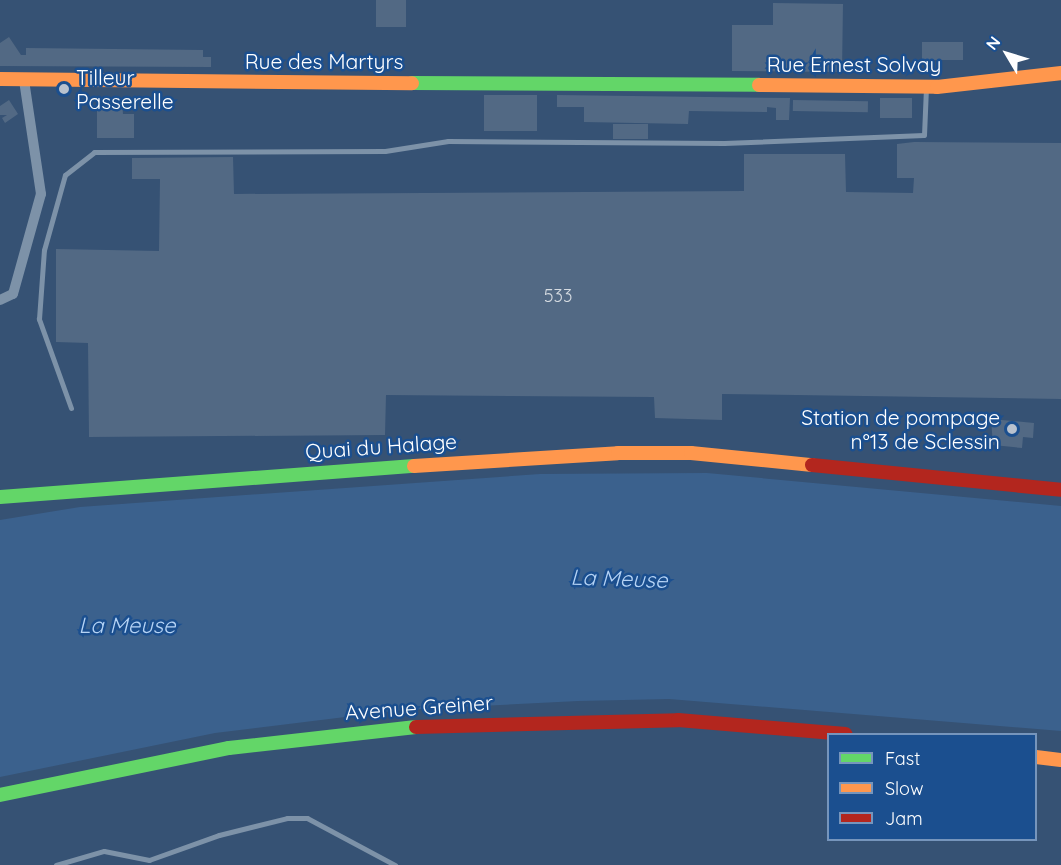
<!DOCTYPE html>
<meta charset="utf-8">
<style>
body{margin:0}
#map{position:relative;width:1061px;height:865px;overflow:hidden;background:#365274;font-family:Quicksand,sans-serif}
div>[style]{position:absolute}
.water>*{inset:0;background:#3b618d}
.building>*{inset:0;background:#526984;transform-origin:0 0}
.lane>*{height:5px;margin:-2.5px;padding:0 2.5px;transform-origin:2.5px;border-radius:2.5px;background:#7d92a8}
.street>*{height:10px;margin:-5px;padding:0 5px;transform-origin:5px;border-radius:5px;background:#7d92a8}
.fast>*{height:14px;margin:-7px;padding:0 7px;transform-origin:7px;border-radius:7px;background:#63d668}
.slow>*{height:14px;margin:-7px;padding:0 7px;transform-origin:7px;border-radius:7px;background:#ff974d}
.jam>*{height:14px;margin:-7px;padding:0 7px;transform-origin:7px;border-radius:7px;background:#b3261e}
.dots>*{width:16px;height:16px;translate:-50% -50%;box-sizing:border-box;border:3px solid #1b4f8f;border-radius:50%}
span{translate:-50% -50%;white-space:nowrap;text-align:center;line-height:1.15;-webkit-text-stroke:5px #1b4f8f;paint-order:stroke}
.number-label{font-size:18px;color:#d4dae0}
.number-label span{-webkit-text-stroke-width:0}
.street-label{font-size:21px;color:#fff}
.poi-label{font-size:21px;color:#fff}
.left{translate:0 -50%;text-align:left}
.right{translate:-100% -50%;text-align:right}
.water-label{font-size:22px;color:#b5d3f5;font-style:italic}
.legend{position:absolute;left:827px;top:733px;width:210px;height:108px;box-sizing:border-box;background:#1b4f8f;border:2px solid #7695bc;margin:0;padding:8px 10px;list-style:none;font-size:18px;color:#fff}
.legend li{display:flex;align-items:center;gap:12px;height:30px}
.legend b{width:30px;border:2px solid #7695bc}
.north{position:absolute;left:977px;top:24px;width:60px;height:60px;-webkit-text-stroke:4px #1b4f8f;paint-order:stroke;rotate:308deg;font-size:16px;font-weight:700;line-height:24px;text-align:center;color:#fff}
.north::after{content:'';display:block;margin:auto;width:21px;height:27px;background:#fff;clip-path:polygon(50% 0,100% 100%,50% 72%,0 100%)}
</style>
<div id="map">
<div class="water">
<i style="clip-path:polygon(707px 473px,1061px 506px,1061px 731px,669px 699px,578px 701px,402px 710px,215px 733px,0 777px,0 520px,80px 507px,540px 474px)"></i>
</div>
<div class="building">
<i style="left:376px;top:0;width:30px;height:27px"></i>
<i style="clip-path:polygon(773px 3px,843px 4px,842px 72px,732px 71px,732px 25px,773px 25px)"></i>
<i style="clip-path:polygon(9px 37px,21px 55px,26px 55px,26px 48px,203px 50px,203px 57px,211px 57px,211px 67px,0 66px,0 43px)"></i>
<i style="left:963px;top:42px;width:18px;height:41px;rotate:90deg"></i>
<i style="left:484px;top:95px;width:53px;height:36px"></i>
<i style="clip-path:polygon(557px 95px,790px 98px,789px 120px,776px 120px,776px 108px,767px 107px,767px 112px,689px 111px,688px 124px,584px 122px,584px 107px,557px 107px)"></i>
<i style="left:880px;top:98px;width:32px;height:20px"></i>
<i style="clip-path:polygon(9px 100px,18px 114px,5px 123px,2px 118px,7px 115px,0 115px,0 106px)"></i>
<i style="left:793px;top:100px;width:75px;height:11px;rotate:1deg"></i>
<i style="clip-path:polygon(97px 101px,122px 101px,123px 114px,134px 114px,134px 138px,97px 138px)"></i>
<i style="left:613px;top:124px;width:35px;height:15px"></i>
<i style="clip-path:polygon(914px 142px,1061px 143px,1061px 399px,722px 394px,722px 420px,655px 418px,654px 397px,386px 395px,385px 435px,89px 437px,88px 343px,56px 342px,56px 249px,159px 251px,160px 179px,132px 179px,132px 158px,233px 157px,234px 194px,744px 191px,744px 154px,845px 154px,846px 192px,913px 193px,914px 178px,897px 178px,897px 144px)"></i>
<i style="clip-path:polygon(991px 419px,1034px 423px,1033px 438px,1023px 437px,1022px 448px,993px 445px)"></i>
</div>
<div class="lane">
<i style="left:71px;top:408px;width:95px;rotate:-109.8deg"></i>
<i style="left:39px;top:319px;width:69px;rotate:-85.9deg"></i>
<i style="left:44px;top:250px;width:78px;rotate:-74.4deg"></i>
<i style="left:65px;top:175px;width:37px;rotate:-38deg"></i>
<i style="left:94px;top:152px;width:291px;rotate:-0.2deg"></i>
<i style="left:385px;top:151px;width:64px;rotate:-9deg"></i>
<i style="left:448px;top:141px;width:276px;rotate:0.4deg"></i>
<i style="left:724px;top:143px;width:200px;rotate:-2.3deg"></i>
<i style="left:924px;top:135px;width:47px;rotate:-87.6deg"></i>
<i style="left:56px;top:865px;width:50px;rotate:-16.3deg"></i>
<i style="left:104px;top:851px;width:46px;rotate:11.3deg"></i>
<i style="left:149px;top:860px;width:74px;rotate:-19.7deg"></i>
<i style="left:219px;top:835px;width:70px;rotate:-14deg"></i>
<i style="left:287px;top:818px;width:20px"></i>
<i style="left:307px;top:818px;width:100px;rotate:28.1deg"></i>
</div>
<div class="street">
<i style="left:0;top:300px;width:14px;rotate:-25deg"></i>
<i style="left:13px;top:294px;width:104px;rotate:-74.4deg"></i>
<i style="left:41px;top:194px;width:115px;rotate:-98.5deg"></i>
</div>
<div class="fast">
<i style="left:412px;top:83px;width:347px;rotate:0.3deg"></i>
<i style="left:0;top:497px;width:415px;rotate:-4.3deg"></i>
<i style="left:0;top:795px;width:234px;rotate:-11.6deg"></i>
<i style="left:229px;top:748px;width:188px;rotate:-6.4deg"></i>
</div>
<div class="slow">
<i style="left:0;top:79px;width:412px;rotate:0.6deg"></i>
<i style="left:759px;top:85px;width:178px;rotate:0.6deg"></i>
<i style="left:937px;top:87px;width:125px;rotate:-6.4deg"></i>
<i style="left:414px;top:466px;width:204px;rotate:-3.6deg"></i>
<i style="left:618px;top:453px;width:73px"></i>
<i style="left:691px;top:453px;width:122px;rotate:5.7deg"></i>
<i style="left:1036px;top:757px;width:25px;rotate:7deg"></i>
</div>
<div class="jam">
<i style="left:812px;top:465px;width:250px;rotate:5.7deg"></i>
<i style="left:416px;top:727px;width:262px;rotate:-1.5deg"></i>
<i style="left:678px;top:720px;width:168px;rotate:4.8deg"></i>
</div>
<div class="dots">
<i style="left:64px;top:89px;background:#b9c2ce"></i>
<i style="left:1012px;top:429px;background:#b9c2ce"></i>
</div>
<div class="number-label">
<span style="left:558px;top:296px">533</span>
</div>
<div class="street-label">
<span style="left:324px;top:61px">Rue des Martyrs</span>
<span style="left:854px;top:64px">Rue Ernest Solvay</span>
<span style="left:381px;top:446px;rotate:-4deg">Quai du Halage</span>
<span style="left:419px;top:707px;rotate:-4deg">Avenue Greiner</span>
</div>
<div class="poi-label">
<span class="left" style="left:76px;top:89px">Tilleur<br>Passerelle</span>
<span class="right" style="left:1000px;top:429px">Station de pompage<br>n°13 de Sclessin</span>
</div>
<div class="water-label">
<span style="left:619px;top:579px;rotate:2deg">La Meuse</span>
<span style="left:127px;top:626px">La Meuse</span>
</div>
<ul class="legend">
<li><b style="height:8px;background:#63d668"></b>Fast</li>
<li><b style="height:8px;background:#ff974d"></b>Slow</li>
<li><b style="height:8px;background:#b3261e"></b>Jam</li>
</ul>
<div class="north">N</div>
</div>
